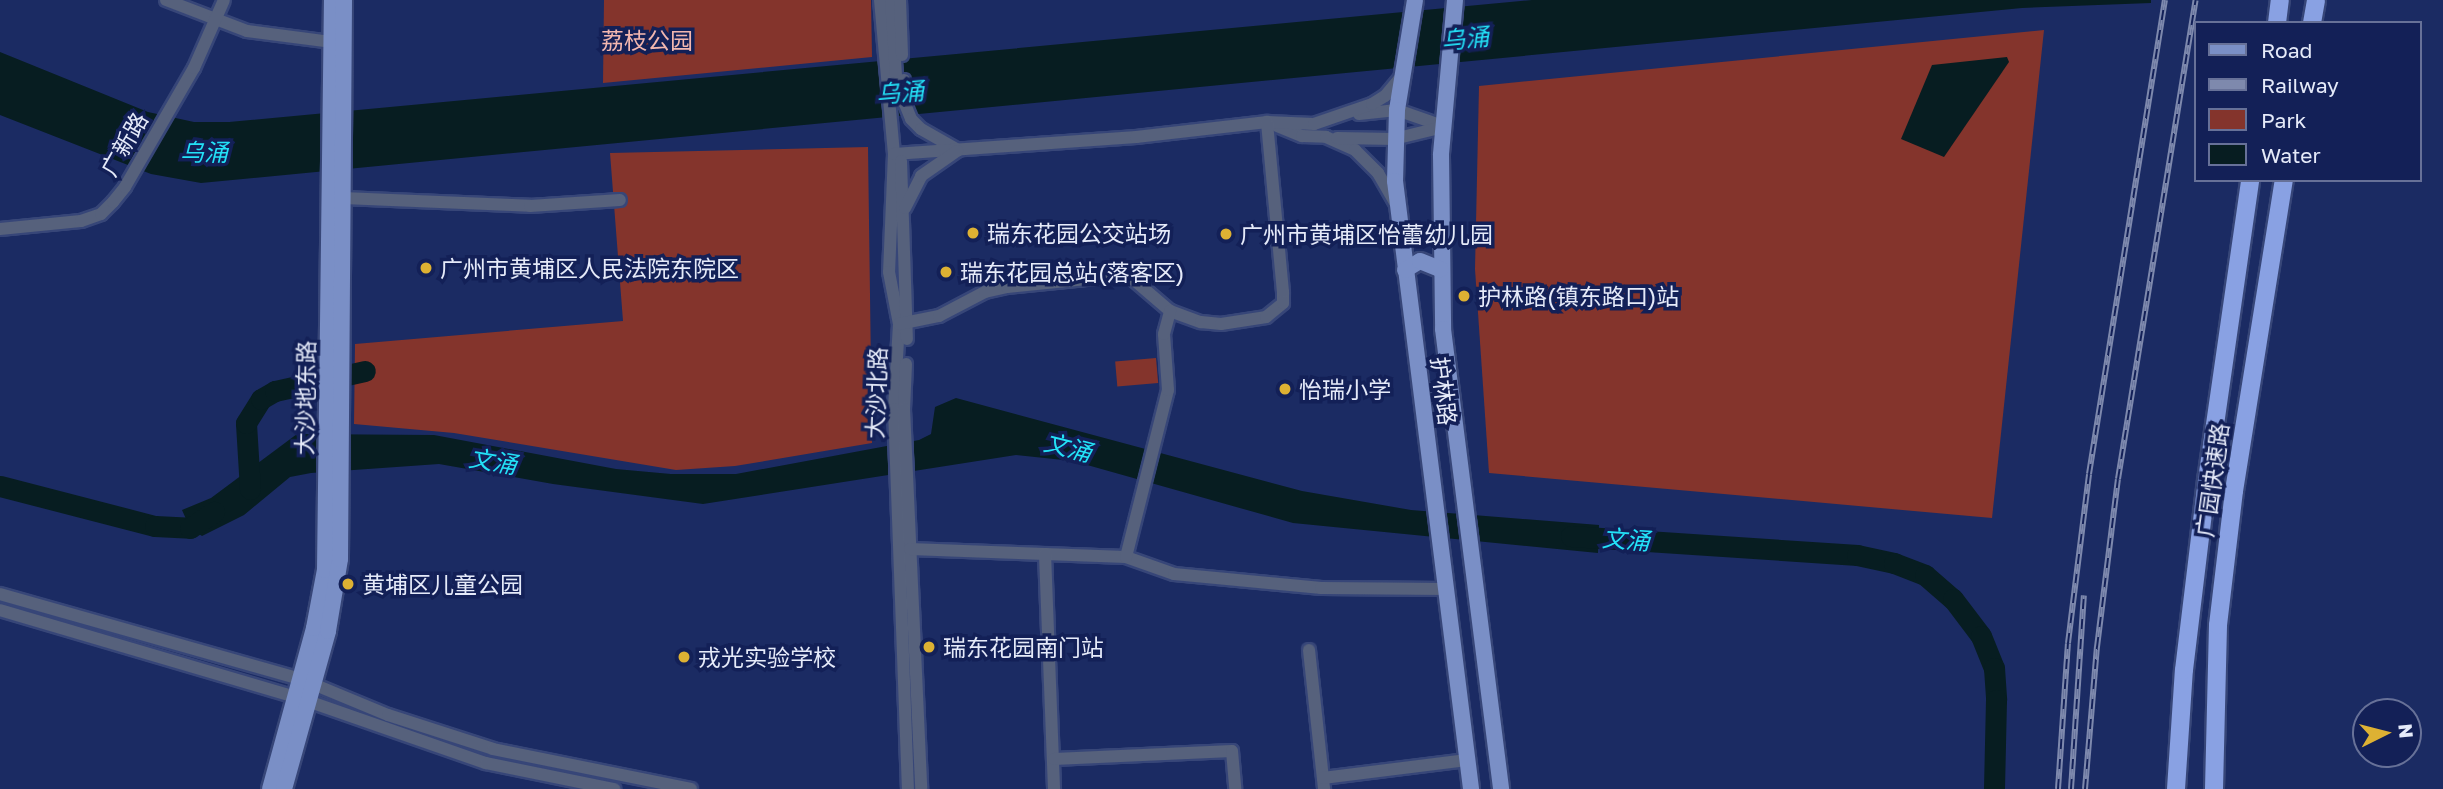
<!DOCTYPE html>
<meta charset="utf-8">
<style>
body{margin:0}
#map{position:relative;width:2443px;height:789px;overflow:hidden;background:#1b2b63;font-family:"Golos Text","Noto Sans SC",sans-serif}
div>[style]{position:absolute}
.green>*{inset:0;background:#84342c;transform-origin:0 0}
.water>*{inset:0;background:#071d21}
.river>*{height:21px;margin:-10.5px;padding:0 10.5px;transform-origin:10.5px;border-radius:10.5px;background:#071d21}
.roads{filter:drop-shadow(2px 0 #374678) drop-shadow(-2px 0 #374678) drop-shadow(0 2px #374678) drop-shadow(0 -2px #374678)}
.minor>*{height:12px;margin:-6px;padding:0 6px;transform-origin:6px;border-radius:6px;background:#56617c}
.major>*{height:16px;margin:-8px;padding:0 8px;transform-origin:8px;border-radius:8px;background:#7a8fc6}
.highway>*{height:18px;margin:-9px;padding:0 9px;transform-origin:9px;border-radius:9px;background:#89a1e3}
.rail>*{height:6px;margin-top:-3px;transform-origin:0;background:repeating-linear-gradient(90deg,#132057 0 10px,#7e89ad 0 20px);box-sizing:border-box;border-block:2px solid #7e89ad}
.dots>*{width:19px;height:19px;translate:-50% -50%;box-sizing:border-box;border:4px solid #132057;border-radius:50%}
span{translate:-50% -50%;white-space:nowrap;text-align:center;line-height:1.15;-webkit-text-stroke:7px #132057;paint-order:stroke}
.park-label{font-size:23px;color:#f2b7af}
.street-label{font-size:23px;color:#e5eaf9}
.poi-label{font-size:23px;color:#e5eaf9}
.left{translate:0 -50%;text-align:left}
.water-label{font-size:24px;color:#23e2f8;font-style:italic}
.legend{position:absolute;left:2194px;top:21px;width:228px;height:161px;box-sizing:border-box;background:#132057;border:2px solid #677198;margin:0;padding:9px 12px;list-style:none;font-size:21px;color:#e5eaf9}
.legend li{display:flex;align-items:center;gap:14px;height:35px}
.legend b{width:35px;border:2px solid #677198}
.north{position:absolute;left:2352px;top:698px;width:70px;height:70px;box-sizing:border-box;background:#132057;border:2px solid #677198;border-radius:50%;rotate:84deg;font-size:19px;font-weight:700;line-height:28px;text-align:center;color:#e5eaf9}
.north::after{content:'';display:block;margin:auto;width:24px;height:32px;background:#ddb133;clip-path:polygon(50% 0,100% 100%,50% 72%,0 100%)}
</style>
<div id="map">
<div class="green">
<i style="clip-path:polygon(604px 0,871px 0,872px 57px,603px 83px)"></i>
<i style="clip-path:polygon(2044px 30px,1992px 518px,1489px 473px,1475px 269px,1479px 86px)"></i>
<i style="clip-path:polygon(868px 147px,872px 443px,735px 466px,676px 470px,454px 433px,354px 424px,355px 344px,623px 321px,610px 153px)"></i>
<i style="left:1156px;top:358px;width:25px;height:41px;rotate:85deg"></i>
</div>
<div class="water">
<i style="clip-path:polygon(1532px 0,2151px 0,2151px 3px,2022px 8px,201px 183px,151px 174px,0 115px,0 52px,148px 112px,194px 122px,229px 122px)"></i>
<i style="clip-path:polygon(2007px 57px,2009px 62px,1944px 157px,1901px 139px,1932px 65px)"></i>
<i style="clip-path:polygon(956px 398px,1302px 491px,1411px 510px,1599px 525px,1598px 553px,1293px 523px,1073px 461px,1016px 455px,703px 504px,553px 484px,439px 464px,311px 473px,290px 477px,244px 515px,202px 536px,190px 528px,182px 510px,211px 498px,297px 434px,434px 435px,616px 469px,671px 474px,736px 474px,919px 440px,931px 434px,935px 407px)"></i>
</div>
<div class="river">
<i style="left:0;top:486px;width:160px;rotate:14.5deg"></i>
<i style="left:155px;top:526px;width:35px;rotate:3deg"></i>
<i style="left:190px;top:528px;width:29px;rotate:-34deg"></i>
<i style="left:250px;top:489px;width:66px;rotate:-93.5deg"></i>
<i style="left:246px;top:423px;width:28px;rotate:-58deg"></i>
<i style="left:261px;top:399px;width:16px;rotate:-30deg"></i>
<i style="left:275px;top:391px;width:92px;rotate:-12.5deg"></i>
<i style="left:1571px;top:536px;width:287px;rotate:3.8deg"></i>
<i style="left:1857px;top:555px;width:38px;rotate:12deg"></i>
<i style="left:1894px;top:563px;width:33px;rotate:21deg"></i>
<i style="left:1925px;top:575px;width:37px;rotate:41deg"></i>
<i style="left:1953px;top:599px;width:46px;rotate:52.9deg"></i>
<i style="left:1981px;top:636px;width:35px;rotate:68deg"></i>
<i style="left:1994px;top:668px;width:32px;rotate:86deg"></i>
<i style="left:1996px;top:700px;width:89px;rotate:91.3deg"></i>
</div>
<div class="roads">
<div class="minor">
<i style="left:166px;top:0;width:87px;rotate:20.9deg"></i>
<i style="left:247px;top:31px;width:94px;rotate:7.4deg"></i>
<i style="left:880px;top:0;width:155px;rotate:84.8deg"></i>
<i style="left:894px;top:154px;width:118px;rotate:92.4deg"></i>
<i style="left:889px;top:272px;width:53px;rotate:79.1deg"></i>
<i style="left:899px;top:324px;width:85px;rotate:93.4deg"></i>
<i style="left:894px;top:409px;width:380px;rotate:87.9deg"></i>
<i style="left:891px;top:0;width:90px;rotate:86.2deg"></i>
<i style="left:900px;top:0;width:55px;rotate:87.9deg"></i>
<i style="left:904px;top:80px;width:24px;rotate:88deg"></i>
<i style="left:905px;top:104px;width:16px;rotate:68deg"></i>
<i style="left:911px;top:119px;width:14px;rotate:45deg"></i>
<i style="left:921px;top:129px;width:43px;rotate:29.6deg"></i>
<i style="left:1359px;top:114px;width:38px;rotate:-6deg"></i>
<i style="left:1397px;top:110px;width:49px;rotate:19.2deg"></i>
<i style="left:1277px;top:126px;width:27px;rotate:22deg"></i>
<i style="left:1302px;top:136px;width:24px;rotate:2deg"></i>
<i style="left:1326px;top:137px;width:32px;rotate:24deg"></i>
<i style="left:1355px;top:150px;width:33px;rotate:45deg"></i>
<i style="left:1378px;top:173px;width:34px;rotate:60deg"></i>
<i style="left:1337px;top:138px;width:57px;rotate:1deg"></i>
<i style="left:1394px;top:139px;width:50px;rotate:-13.8deg"></i>
<i style="left:894px;top:154px;width:243px;rotate:-4deg"></i>
<i style="left:1136px;top:137px;width:132px;rotate:-6.5deg"></i>
<i style="left:1267px;top:122px;width:47px;rotate:2.4deg"></i>
<i style="left:1314px;top:124px;width:61px;rotate:-19deg"></i>
<i style="left:1372px;top:104px;width:15px;rotate:-32deg"></i>
<i style="left:1385px;top:96px;width:25px;rotate:-50deg"></i>
<i style="left:901px;top:161px;width:178px;rotate:88.1deg"></i>
<i style="left:343px;top:198px;width:187px;rotate:2.4deg"></i>
<i style="left:530px;top:206px;width:90px;rotate:-3.8deg"></i>
<i style="left:905px;top:208px;width:36px;rotate:-63deg"></i>
<i style="left:921px;top:176px;width:44px;rotate:-34.8deg"></i>
<i style="left:0;top:229px;width:81px;rotate:-5.6deg"></i>
<i style="left:81px;top:221px;width:21px;rotate:-19deg"></i>
<i style="left:101px;top:214px;width:17px;rotate:-45deg"></i>
<i style="left:113px;top:202px;width:19px;rotate:-51deg"></i>
<i style="left:125px;top:187px;width:138px;rotate:-59.9deg"></i>
<i style="left:194px;top:68px;width:74px;rotate:-66.2deg"></i>
<i style="left:899px;top:324px;width:41px;rotate:-11.3deg"></i>
<i style="left:939px;top:316px;width:52px;rotate:-27.6deg"></i>
<i style="left:985px;top:292px;width:23px;rotate:-13deg"></i>
<i style="left:1007px;top:287px;width:122px;rotate:-5.7deg"></i>
<i style="left:1128px;top:275px;width:55px;rotate:40.6deg"></i>
<i style="left:1170px;top:311px;width:33px;rotate:20deg"></i>
<i style="left:1201px;top:322px;width:20px;rotate:6deg"></i>
<i style="left:1221px;top:324px;width:46px;rotate:-8.8deg"></i>
<i style="left:1266px;top:317px;width:22px;rotate:-39deg"></i>
<i style="left:1283px;top:303px;width:11px;rotate:-90deg"></i>
<i style="left:1283px;top:292px;width:171px;rotate:-95.4deg"></i>
<i style="left:906px;top:364px;width:45px;rotate:92.5deg"></i>
<i style="left:904px;top:409px;width:380px;rotate:87.4deg"></i>
<i style="left:910px;top:549px;width:216px;rotate:2.1deg"></i>
<i style="left:1126px;top:557px;width:51px;rotate:19.5deg"></i>
<i style="left:1174px;top:574px;width:148px;rotate:5.4deg"></i>
<i style="left:1321px;top:588px;width:126px;rotate:0.5deg"></i>
<i style="left:1045px;top:554px;width:235px;rotate:87.8deg"></i>
<i style="left:1126px;top:557px;width:172px;rotate:-75.9deg"></i>
<i style="left:1168px;top:390px;width:56px;rotate:-94.1deg"></i>
<i style="left:1164px;top:334px;width:24px;rotate:-75deg"></i>
<i style="left:0;top:594px;width:313px;rotate:15.8deg"></i>
<i style="left:301px;top:679px;width:94px;rotate:22.5deg"></i>
<i style="left:388px;top:715px;width:110px;rotate:17.9deg"></i>
<i style="left:493px;top:749px;width:202px;rotate:11.4deg"></i>
<i style="left:0;top:610px;width:309px;rotate:16.4deg"></i>
<i style="left:296px;top:697px;width:201px;rotate:19.2deg"></i>
<i style="left:486px;top:763px;width:131px;rotate:11.5deg"></i>
<i style="left:1309px;top:650px;width:140px;rotate:83.8deg"></i>
<i style="left:1054px;top:759px;width:178px;rotate:-2.6deg"></i>
<i style="left:1232px;top:751px;width:38px;rotate:85deg"></i>
<i style="left:1323px;top:778px;width:145px;rotate:-7.1deg"></i>
</div>
<div class="major">
<i style="left:1415px;top:0;width:111px;rotate:99.3deg"></i>
<i style="left:1397px;top:110px;width:71px;rotate:91.6deg"></i>
<i style="left:1395px;top:181px;width:613px;rotate:82.87deg"></i>
<i style="left:1455px;top:0;width:156px;rotate:95.2deg"></i>
<i style="left:1441px;top:155px;width:174px;rotate:89.3deg"></i>
<i style="left:1443px;top:329px;width:464px;rotate:82.8deg"></i>
<i style="left:1405px;top:270px;width:17px;rotate:-31deg"></i>
<i style="left:1420px;top:261px;width:22px;rotate:22deg"></i>
<i style="left:270px;top:789px;width:167px;rotate:-74.7deg"></i>
<i style="left:314px;top:628px;width:59px;rotate:-79.3deg"></i>
<i style="left:325px;top:570px;width:570px;rotate:-89.3deg"></i>
<i style="left:284px;top:789px;width:164px;rotate:-74.4deg"></i>
<i style="left:328px;top:631px;width:73px;rotate:-80.5deg"></i>
<i style="left:340px;top:559px;width:559px;rotate:-89.59deg"></i>
</div>
<div class="highway">
<i style="left:2277px;top:23px;width:23px;rotate:-83deg"></i>
<i style="left:2312px;top:23px;width:23px;rotate:-80deg"></i>
<i style="left:2176px;top:789px;width:119px;rotate:-86.2deg"></i>
<i style="left:2184px;top:670px;width:191px;rotate:-83.1deg"></i>
<i style="left:2207px;top:480px;width:303px;rotate:-81.8deg"></i>
<i style="left:2214px;top:789px;width:164px;rotate:-88.6deg"></i>
<i style="left:2218px;top:625px;width:135px;rotate:-83.2deg"></i>
<i style="left:2234px;top:491px;width:315px;rotate:-80.9deg"></i>
</div>
</div>
<div class="rail">
<i style="left:2058px;top:789px;width:146px;rotate:-86.1deg"></i>
<i style="left:2068px;top:643px;width:170px;rotate:-82.9deg"></i>
<i style="left:2089px;top:474px;width:480px;rotate:-80.9deg"></i>
<i style="left:2071px;top:789px;width:194px;rotate:-86.2deg"></i>
<i style="left:2085px;top:789px;width:143px;rotate:-85.2deg"></i>
<i style="left:2097px;top:647px;width:169px;rotate:-82.9deg"></i>
<i style="left:2118px;top:479px;width:485px;rotate:-80.8deg"></i>
</div>
<div class="dots">
<i style="left:973px;top:233px;background:#ddb133"></i>
<i style="left:1226px;top:234px;background:#ddb133"></i>
<i style="left:426px;top:268px;background:#ddb133"></i>
<i style="left:946px;top:272px;background:#ddb133"></i>
<i style="left:1464px;top:296px;background:#ddb133"></i>
<i style="left:1285px;top:389px;background:#ddb133"></i>
<i style="left:348px;top:584px;background:#ddb133"></i>
<i style="left:929px;top:647px;background:#ddb133"></i>
<i style="left:684px;top:657px;background:#ddb133"></i>
</div>
<div class="park-label">
<span style="left:647px;top:40px">荔枝公园</span>
</div>
<div class="street-label">
<span style="left:124px;top:144px;rotate:-60deg">广新路</span>
<span style="left:1444px;top:391px;rotate:83deg">护林路</span>
<span style="left:876px;top:393px;rotate:-88deg">大沙北路</span>
<span style="left:305px;top:398px;rotate:-89deg">大沙地东路</span>
<span style="left:2212px;top:480px;rotate:-82deg">广园快速路</span>
</div>
<div class="poi-label">
<span class="left" style="left:987px;top:233px">瑞东花园公交站场</span>
<span class="left" style="left:1240px;top:234px">广州市黄埔区怡蕾幼儿园</span>
<span class="left" style="left:440px;top:268px">广州市黄埔区人民法院东院区</span>
<span class="left" style="left:960px;top:272px">瑞东花园总站(落客区)</span>
<span class="left" style="left:1478px;top:296px">护林路(镇东路口)站</span>
<span class="left" style="left:1299px;top:389px">怡瑞小学</span>
<span class="left" style="left:362px;top:584px">黄埔区儿童公园</span>
<span class="left" style="left:943px;top:647px">瑞东花园南门站</span>
<span class="left" style="left:698px;top:657px">戎光实验学校</span>
</div>
<div class="water-label">
<span style="left:1465px;top:38px;rotate:-6deg">乌涌</span>
<span style="left:900px;top:92px;rotate:-5deg">乌涌</span>
<span style="left:204px;top:152px">乌涌</span>
<span style="left:1068px;top:447px;rotate:14deg">文涌</span>
<span style="left:493px;top:461px;rotate:9deg">文涌</span>
<span style="left:1626px;top:539px;rotate:4deg">文涌</span>
</div>
<ul class="legend">
<li><b style="height:9px;background:#7a8fc6"></b>Road</li>
<li><b style="height:9px;background:#7e89ad"></b>Railway</li>
<li><b style="height:19px;background:#84342c"></b>Park</li>
<li><b style="height:19px;background:#071d21"></b>Water</li>
</ul>
<div class="north">N</div>
</div>
